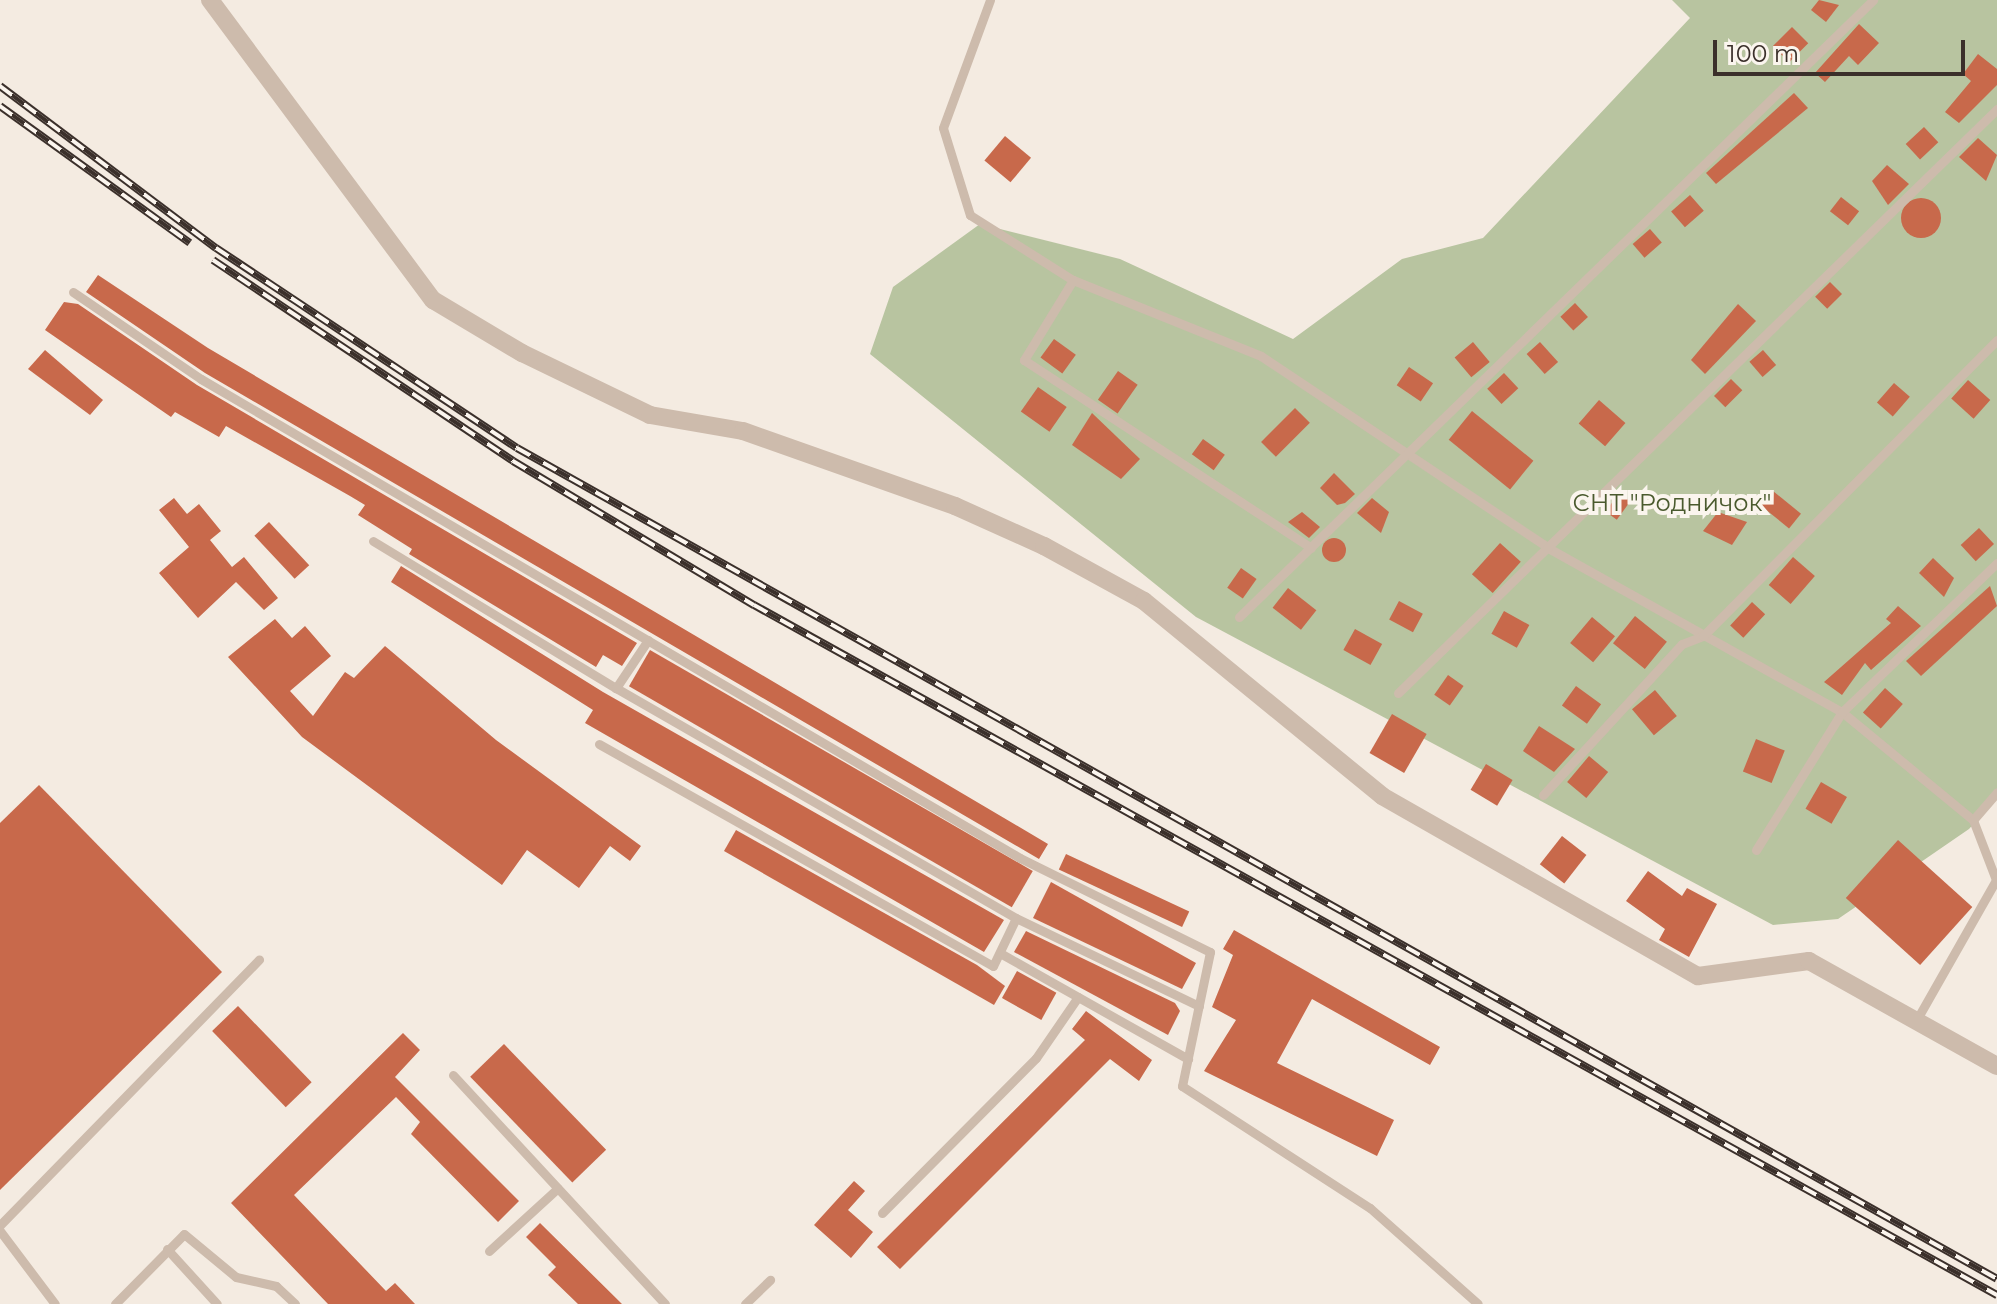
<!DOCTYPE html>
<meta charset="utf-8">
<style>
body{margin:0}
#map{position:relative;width:1997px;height:1304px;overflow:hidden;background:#f4ebe1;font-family:Montserrat,sans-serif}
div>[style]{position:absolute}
.green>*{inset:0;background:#b8c4a0}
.building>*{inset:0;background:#c8694b;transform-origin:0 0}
.round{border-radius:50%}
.service>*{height:9px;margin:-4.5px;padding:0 4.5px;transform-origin:4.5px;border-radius:4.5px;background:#cdbbac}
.minor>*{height:18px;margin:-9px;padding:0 9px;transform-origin:9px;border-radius:9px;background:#cdbbac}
.rail>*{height:8px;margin-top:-4px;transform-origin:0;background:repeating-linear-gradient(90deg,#fbf5ee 0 15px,#3b302b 0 30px);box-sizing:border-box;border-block:2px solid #3b302b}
span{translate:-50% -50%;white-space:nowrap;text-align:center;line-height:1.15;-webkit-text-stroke:8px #fbf5ee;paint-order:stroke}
.park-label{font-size:24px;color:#4a5a2e}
.scale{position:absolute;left:1713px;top:40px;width:252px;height:36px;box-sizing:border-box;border:4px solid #3b302b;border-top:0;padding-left:10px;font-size:24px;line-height:28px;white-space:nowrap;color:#3b302b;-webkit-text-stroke:6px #fbf5ee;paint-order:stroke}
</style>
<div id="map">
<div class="green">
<i style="clip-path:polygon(1672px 0,1997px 0,1997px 798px,1969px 829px,1838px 919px,1773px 925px,1196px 617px,870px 354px,893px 287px,980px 224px,1120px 259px,1293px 339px,1402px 259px,1483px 238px,1690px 18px)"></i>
</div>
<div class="building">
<i style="clip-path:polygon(1819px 0,1839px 5px,1826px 22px,1811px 10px)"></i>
<i style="clip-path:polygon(1859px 24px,1879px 43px,1858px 65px,1849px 56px,1825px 82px,1815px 73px)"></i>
<i style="left:1792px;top:27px;width:23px;height:27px;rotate:45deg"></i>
<i style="clip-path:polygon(1978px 54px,1997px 69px,1997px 85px,1959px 123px,1945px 112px,1971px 81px,1963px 74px)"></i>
<i style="clip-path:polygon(1794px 93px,1808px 108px,1716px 184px,1706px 173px)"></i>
<i style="left:1924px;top:127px;width:21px;height:25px;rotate:47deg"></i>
<i style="left:1005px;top:136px;width:34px;height:32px;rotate:40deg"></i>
<i style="clip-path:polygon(1978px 138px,1997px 155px,1986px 181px,1959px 157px)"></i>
<i style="clip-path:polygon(1887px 165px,1909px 184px,1888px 205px,1872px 181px)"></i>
<i style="left:1690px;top:195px;width:21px;height:25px;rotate:49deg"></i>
<i style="left:1841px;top:197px;width:23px;height:18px;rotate:38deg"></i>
<i class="round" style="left:1901px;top:198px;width:40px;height:40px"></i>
<i style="left:1650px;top:229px;width:18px;height:23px;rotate:49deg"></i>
<i style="clip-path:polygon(98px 275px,208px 348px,1048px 844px,1039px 859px,205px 373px,86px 292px)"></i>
<i style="left:1830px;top:282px;width:17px;height:21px;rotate:45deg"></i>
<i style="clip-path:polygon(64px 302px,78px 304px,197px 385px,637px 643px,622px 666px,603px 655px,596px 667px,409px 554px,412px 549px,358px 515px,365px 505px,350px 496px,226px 426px,219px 437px,175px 412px,171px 417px,45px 330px)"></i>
<i style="left:1575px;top:303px;width:19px;height:20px;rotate:47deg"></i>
<i style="clip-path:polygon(1738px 304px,1756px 321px,1705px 374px,1691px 360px)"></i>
<i style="left:1054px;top:339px;width:27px;height:23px;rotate:36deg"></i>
<i style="left:1473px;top:342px;width:26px;height:24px;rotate:50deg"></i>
<i style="left:1540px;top:342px;width:27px;height:18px;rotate:48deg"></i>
<i style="clip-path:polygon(45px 350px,103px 400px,90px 415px,28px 369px)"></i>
<i style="left:1763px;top:350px;width:20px;height:18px;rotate:49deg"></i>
<i style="left:1409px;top:367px;width:29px;height:22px;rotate:34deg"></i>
<i style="left:1118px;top:371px;width:24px;height:35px;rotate:35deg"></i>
<i style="left:1504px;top:373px;width:21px;height:23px;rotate:47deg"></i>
<i style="left:1731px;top:379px;width:16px;height:24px;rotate:45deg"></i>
<i style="left:1968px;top:380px;width:30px;height:25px;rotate:42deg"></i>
<i style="left:1894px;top:383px;width:21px;height:26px;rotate:41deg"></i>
<i style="left:1038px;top:387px;width:35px;height:30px;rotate:35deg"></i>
<i style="left:1599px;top:400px;width:35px;height:31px;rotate:41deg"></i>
<i style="left:1295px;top:408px;width:21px;height:48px;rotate:45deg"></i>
<i style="left:1472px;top:411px;width:79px;height:37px;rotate:39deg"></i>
<i style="clip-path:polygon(1092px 413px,1140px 459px,1121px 479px,1072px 445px)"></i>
<i style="left:1203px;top:439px;width:27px;height:19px;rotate:36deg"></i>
<i style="clip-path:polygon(1334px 473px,1355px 494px,1345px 503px,1337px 505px,1320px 488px)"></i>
<i style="left:1773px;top:491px;width:36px;height:19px;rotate:39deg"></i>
<i style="left:1619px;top:493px;width:14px;height:23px;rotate:36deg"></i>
<i style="clip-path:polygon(174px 498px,187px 514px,199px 504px,221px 531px,210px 540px,232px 567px,244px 557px,278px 598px,264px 610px,236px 582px,198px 618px,159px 573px,189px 547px,159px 510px)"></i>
<i style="clip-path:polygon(1372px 498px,1389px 512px,1381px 533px,1357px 513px)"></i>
<i style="clip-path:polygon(1302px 512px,1320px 527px,1309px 538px,1288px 522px)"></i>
<i style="clip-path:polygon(1718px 512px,1747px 522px,1732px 545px,1703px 531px)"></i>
<i style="left:269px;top:522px;width:59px;height:20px;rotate:47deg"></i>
<i style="left:1979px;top:528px;width:22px;height:25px;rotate:47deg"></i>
<i class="round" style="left:1322px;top:538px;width:24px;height:24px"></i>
<i style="left:1500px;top:543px;width:28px;height:42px;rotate:42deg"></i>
<i style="left:1793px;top:557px;width:29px;height:37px;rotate:41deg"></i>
<i style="clip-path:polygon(1933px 558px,1954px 578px,1944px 597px,1919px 573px)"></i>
<i style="clip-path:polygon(401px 566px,603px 692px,1004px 920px,984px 952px,585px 723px,593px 710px,391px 582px)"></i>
<i style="left:1241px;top:568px;width:19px;height:24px;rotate:35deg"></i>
<i style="clip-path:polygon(1990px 586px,1997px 606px,1921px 676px,1906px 661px)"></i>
<i style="left:1288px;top:588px;width:36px;height:25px;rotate:38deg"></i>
<i style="left:1399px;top:601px;width:27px;height:21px;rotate:28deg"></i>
<i style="left:1752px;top:602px;width:18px;height:32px;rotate:43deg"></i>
<i style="clip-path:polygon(1898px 606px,1921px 626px,1871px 670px,1865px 663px,1842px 695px,1824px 682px,1891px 623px,1886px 619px)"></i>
<i style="left:1504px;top:611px;width:29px;height:26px;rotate:29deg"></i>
<i style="left:1635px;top:616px;width:41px;height:35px;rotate:39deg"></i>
<i style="left:1592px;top:617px;width:30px;height:34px;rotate:40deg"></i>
<i style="clip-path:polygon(275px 619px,292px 638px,305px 626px,331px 656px,290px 691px,313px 716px,345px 672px,354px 678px,385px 646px,496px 740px,641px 846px,630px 861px,610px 846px,579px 888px,527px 850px,502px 885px,302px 737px,228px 657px)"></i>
<i style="left:1355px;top:629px;width:31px;height:24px;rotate:29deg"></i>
<i style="left:650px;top:650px;width:442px;height:42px;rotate:30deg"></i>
<i style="left:1448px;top:675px;width:19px;height:24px;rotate:35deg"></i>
<i style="left:1576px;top:686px;width:31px;height:24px;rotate:36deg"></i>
<i style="left:1885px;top:688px;width:24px;height:33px;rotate:42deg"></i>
<i style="left:1655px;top:690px;width:34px;height:30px;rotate:50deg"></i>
<i style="left:1392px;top:714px;width:40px;height:45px;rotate:30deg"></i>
<i style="clip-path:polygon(1539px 726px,1575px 749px,1554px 772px,1523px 751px)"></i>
<i style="left:1756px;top:739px;width:31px;height:35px;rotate:22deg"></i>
<i style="left:1589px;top:756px;width:25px;height:34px;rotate:40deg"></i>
<i style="left:1486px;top:764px;width:31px;height:30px;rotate:31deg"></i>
<i style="left:1821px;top:782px;width:30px;height:31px;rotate:30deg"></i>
<i style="clip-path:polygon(39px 785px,222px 972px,0 1190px,0 823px)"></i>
<i style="clip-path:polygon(736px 830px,977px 965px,1005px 986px,994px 1005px,724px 851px)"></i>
<i style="left:1562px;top:836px;width:31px;height:36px;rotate:38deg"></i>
<i style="left:1898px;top:840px;width:100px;height:78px;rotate:42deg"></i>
<i style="left:1066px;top:854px;width:136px;height:17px;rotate:25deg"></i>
<i style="clip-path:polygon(1648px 871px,1682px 896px,1687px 888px,1717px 904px,1689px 957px,1659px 940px,1665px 929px,1626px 901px)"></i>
<i style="clip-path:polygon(1051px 882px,1196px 963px,1182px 989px,1033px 918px)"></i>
<i style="clip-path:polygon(1234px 930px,1440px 1047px,1430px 1065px,1312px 999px,1277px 1063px,1394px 1120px,1377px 1156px,1204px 1071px,1236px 1020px,1212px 1007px,1233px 955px,1223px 949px)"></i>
<i style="clip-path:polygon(1026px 931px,1175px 1003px,1180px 1011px,1168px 1035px,1014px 952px)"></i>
<i style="left:1017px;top:971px;width:45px;height:31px;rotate:29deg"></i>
<i style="left:238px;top:1006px;width:106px;height:36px;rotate:46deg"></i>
<i style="clip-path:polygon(1086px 1011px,1152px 1060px,1139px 1081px,1110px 1059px,900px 1269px,877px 1247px,1085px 1040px,1072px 1029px)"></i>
<i style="clip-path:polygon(403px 1033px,420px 1050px,395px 1077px,519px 1201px,498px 1222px,411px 1134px,420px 1122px,396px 1097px,294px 1195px,386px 1291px,395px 1283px,415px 1304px,328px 1304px,231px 1203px)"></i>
<i style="left:504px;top:1044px;width:147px;height:47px;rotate:46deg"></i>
<i style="clip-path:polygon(854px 1181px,865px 1191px,848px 1210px,873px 1232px,851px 1258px,814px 1225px)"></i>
<i style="clip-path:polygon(540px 1223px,622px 1304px,578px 1304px,548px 1275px,556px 1267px,526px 1237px)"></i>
</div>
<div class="service">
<i style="left:990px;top:0;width:136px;rotate:110.2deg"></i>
<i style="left:943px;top:128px;width:91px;rotate:72.8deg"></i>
<i style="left:970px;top:215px;width:122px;rotate:32.3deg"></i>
<i style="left:1073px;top:280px;width:203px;rotate:22deg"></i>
<i style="left:1261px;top:356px;width:348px;rotate:33.7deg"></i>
<i style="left:1550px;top:549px;width:334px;rotate:29.2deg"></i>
<i style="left:1842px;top:712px;width:170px;rotate:39.5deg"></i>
<i style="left:1973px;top:820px;width:64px;rotate:69deg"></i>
<i style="left:1996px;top:880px;width:160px;rotate:119.6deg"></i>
<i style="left:1073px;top:280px;width:94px;rotate:121.5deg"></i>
<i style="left:1024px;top:360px;width:343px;rotate:33.2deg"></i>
<i style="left:73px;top:292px;width:155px;rotate:34.2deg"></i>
<i style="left:201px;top:379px;width:949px;rotate:30.32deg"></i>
<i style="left:1020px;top:858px;width:212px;rotate:26.3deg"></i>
<i style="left:1210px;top:952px;width:137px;rotate:101.8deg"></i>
<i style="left:1182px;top:1086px;width:224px;rotate:33deg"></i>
<i style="left:1370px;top:1208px;width:144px;rotate:41.6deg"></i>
<i style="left:373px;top:541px;width:284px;rotate:31.2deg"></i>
<i style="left:1239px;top:617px;width:885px;rotate:-44.22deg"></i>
<i style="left:648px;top:640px;width:58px;rotate:123.7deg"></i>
<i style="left:616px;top:688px;width:461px;rotate:29.9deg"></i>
<i style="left:1016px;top:918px;width:203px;rotate:25.7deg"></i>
<i style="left:1398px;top:693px;width:837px;rotate:-44.27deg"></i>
<i style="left:599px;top:744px;width:452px;rotate:29.4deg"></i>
<i style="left:993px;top:966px;width:53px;rotate:-64.4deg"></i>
<i style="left:1543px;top:795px;width:205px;rotate:-47.4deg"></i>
<i style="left:1682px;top:644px;width:22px;rotate:-21deg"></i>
<i style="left:1703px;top:636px;width:417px;rotate:-45.2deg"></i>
<i style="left:1973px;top:820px;width:37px;rotate:-49deg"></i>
<i style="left:1756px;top:850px;width:163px;rotate:-58.1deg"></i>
<i style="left:1842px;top:712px;width:215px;rotate:-43.9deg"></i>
<i style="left:1000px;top:953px;width:216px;rotate:29.4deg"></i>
<i style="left:453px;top:1075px;width:312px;rotate:47.2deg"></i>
<i style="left:882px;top:1213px;width:218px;rotate:-45.2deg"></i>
<i style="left:1036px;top:1058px;width:74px;rotate:-55.5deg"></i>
<i style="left:0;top:1225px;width:371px;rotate:-45.7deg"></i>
<i style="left:0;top:1231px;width:91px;rotate:53deg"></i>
<i style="left:167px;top:1249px;width:74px;rotate:47.7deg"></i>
<i style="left:489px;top:1251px;width:93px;rotate:-42.4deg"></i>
<i style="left:115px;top:1304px;width:98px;rotate:-45.4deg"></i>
<i style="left:184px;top:1234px;width:67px;rotate:39.6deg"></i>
<i style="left:236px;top:1277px;width:41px;rotate:12.7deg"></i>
<i style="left:276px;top:1286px;width:26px;rotate:43deg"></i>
<i style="left:745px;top:1304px;width:35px;rotate:-44deg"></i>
</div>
<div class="minor">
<i style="left:210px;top:0;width:374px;rotate:53.4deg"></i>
<i style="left:433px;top:300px;width:104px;rotate:30.8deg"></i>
<i style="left:522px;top:353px;width:142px;rotate:25.8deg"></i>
<i style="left:650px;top:415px;width:94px;rotate:9.8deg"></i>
<i style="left:743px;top:431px;width:225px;rotate:19.5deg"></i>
<i style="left:955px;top:506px;width:98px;rotate:24.2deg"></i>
<i style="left:1044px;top:546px;width:114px;rotate:28.8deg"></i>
<i style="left:1144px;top:601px;width:308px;rotate:39.3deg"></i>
<i style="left:1382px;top:796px;width:364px;rotate:29.7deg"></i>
<i style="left:1698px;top:976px;width:112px;rotate:-7.7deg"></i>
<i style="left:1809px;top:961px;width:215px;rotate:29.2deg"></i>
</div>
<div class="rail">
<i style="left:0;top:86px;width:270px;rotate:36.9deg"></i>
<i style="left:216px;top:248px;width:361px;rotate:33.6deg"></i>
<i style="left:517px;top:448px;width:1697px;rotate:29.31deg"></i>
<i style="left:0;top:106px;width:234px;rotate:35.8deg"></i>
<i style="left:213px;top:260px;width:361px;rotate:33.8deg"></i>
<i style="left:513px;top:461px;width:281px;rotate:30.9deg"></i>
<i style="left:754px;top:605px;width:1422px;rotate:29.04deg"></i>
</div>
<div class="park-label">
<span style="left:1672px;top:503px">СНТ "Родничок"</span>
</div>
<div class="scale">100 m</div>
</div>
